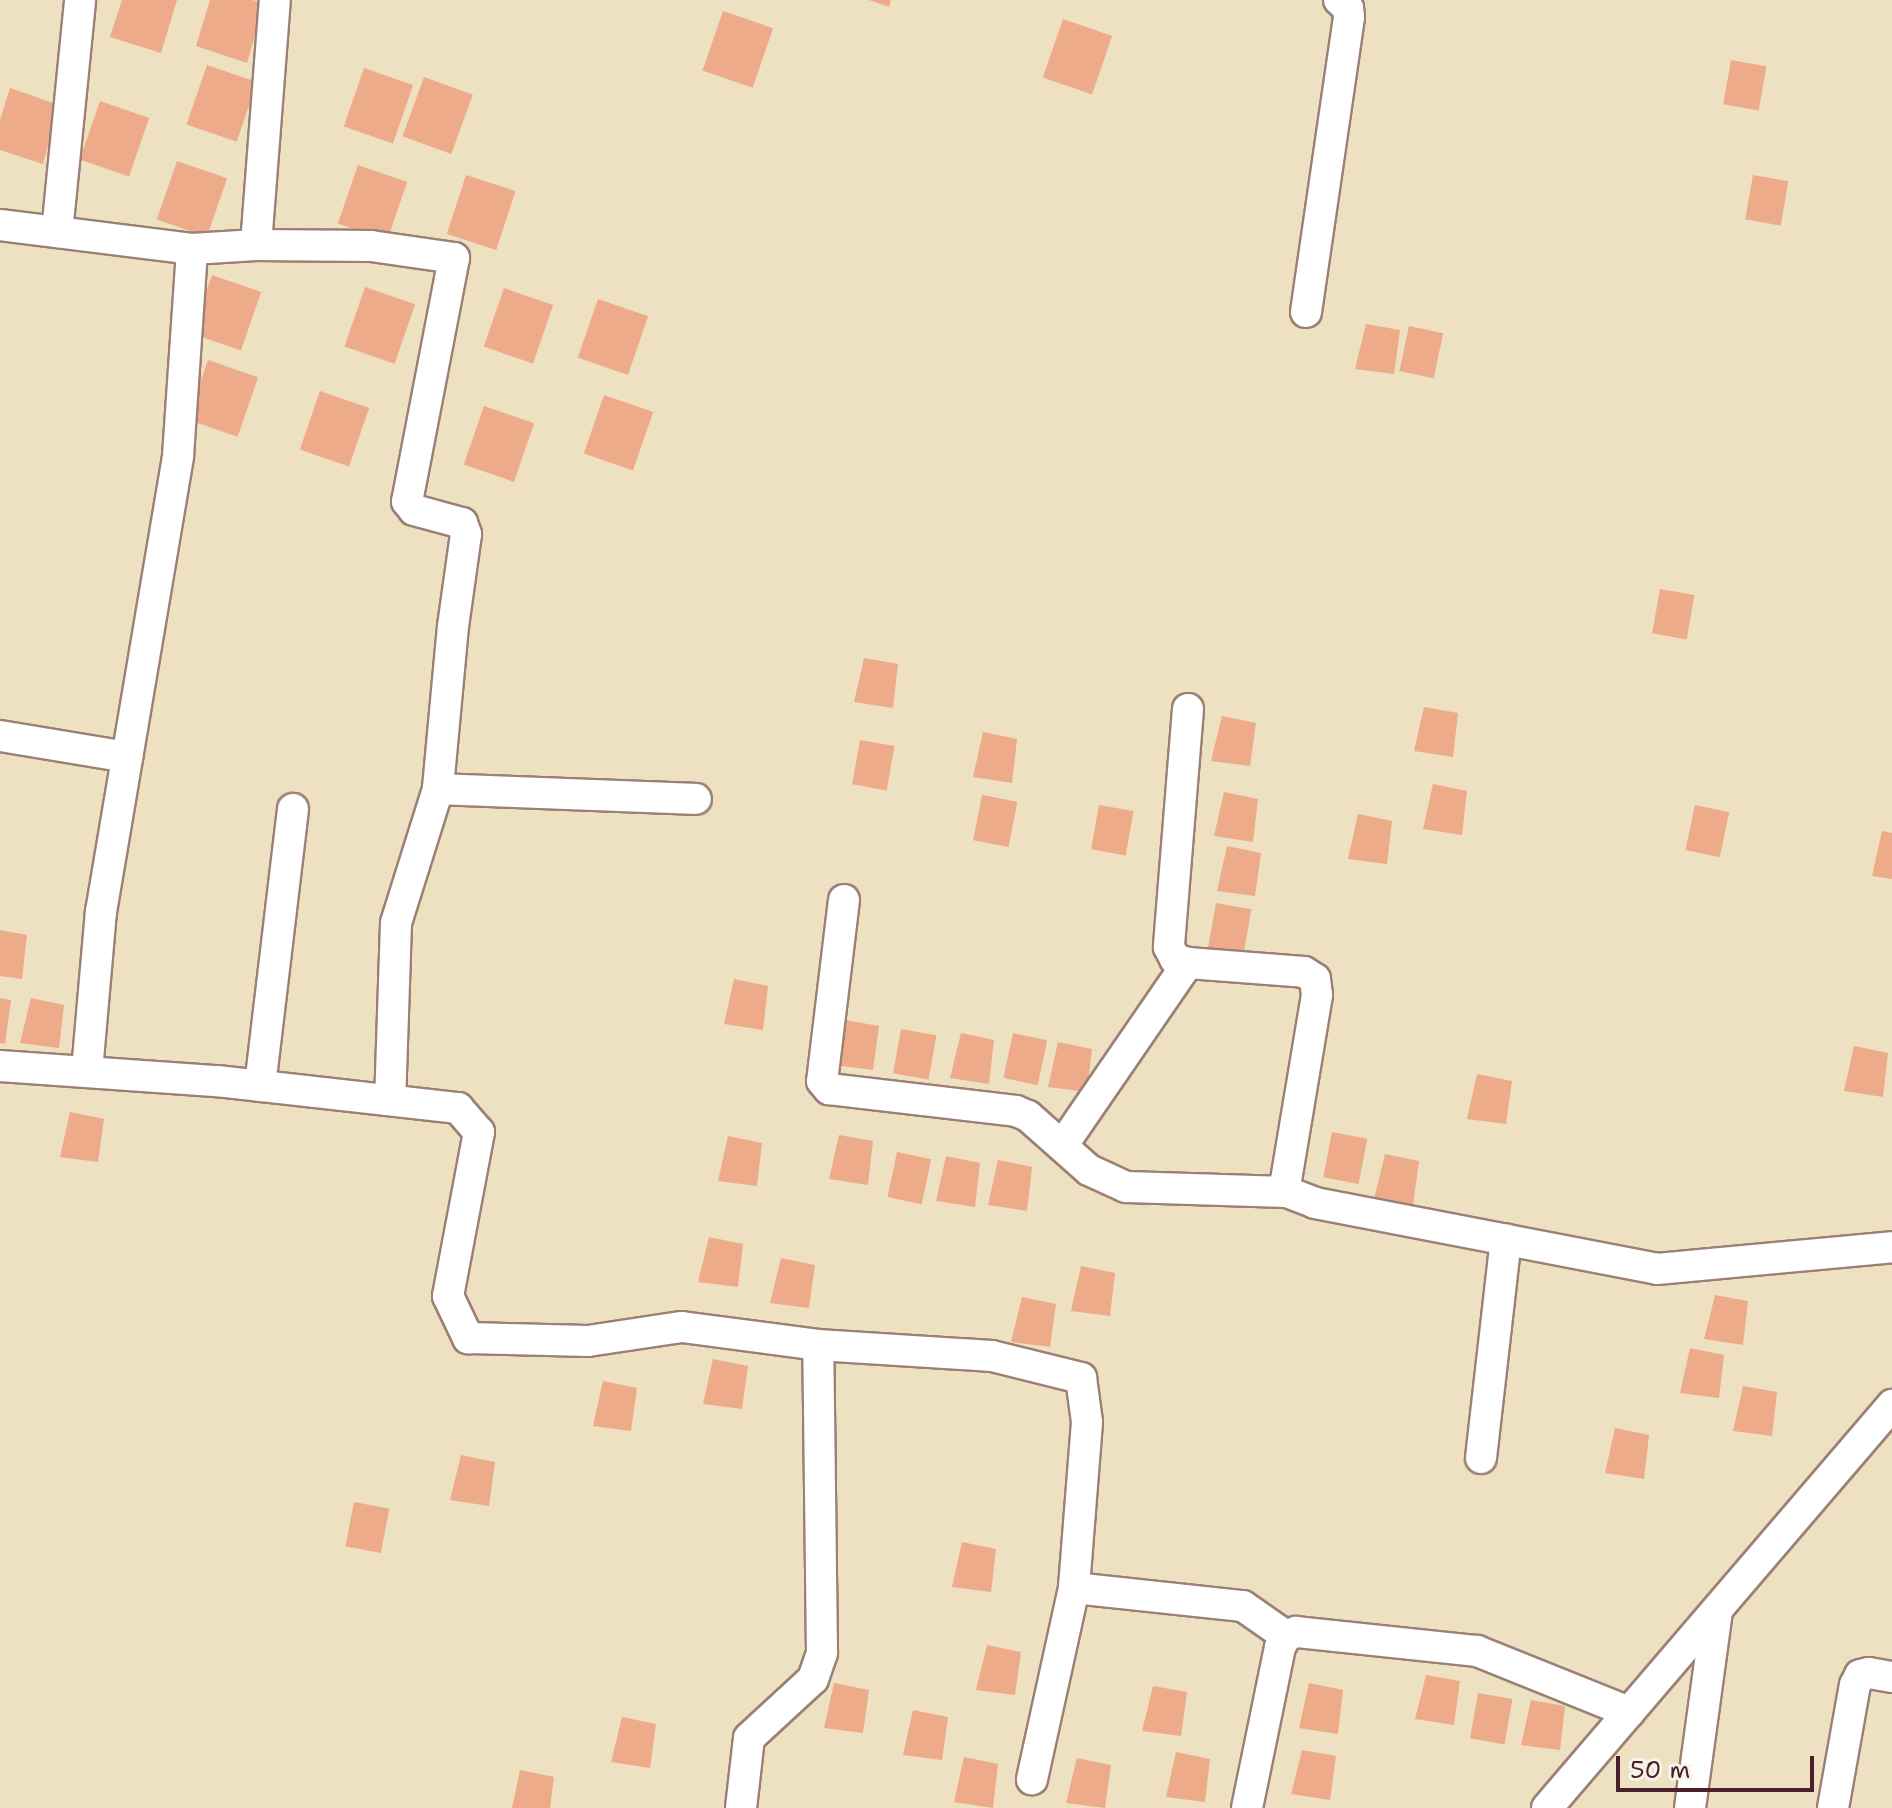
<!DOCTYPE html>
<style>
body{margin:0}
#map{position:relative;width:1892px;height:1808px;overflow:hidden;background:#ede1c2;font-family:"Shantell Sans",sans-serif}
div>[style]{position:absolute}
.building>*{inset:0;background:#edab8a;transform-origin:0 0}
.roads{filter:drop-shadow(2px 0 #9c8076) drop-shadow(-2px 0 #9c8076) drop-shadow(0 2px #9c8076) drop-shadow(0 -2px #9c8076)}
.minor>*{height:30px;margin:-15px;padding:0 15px;transform-origin:15px;border-radius:15px;background:#fff}
span{translate:-50% -50%;white-space:nowrap;text-align:center;line-height:1.15;-webkit-text-stroke:7px #f7f3e8;paint-order:stroke}
.scale{position:absolute;left:1616px;top:1756px;width:198px;height:36px;box-sizing:border-box;border:4px solid #4a1f2b;border-top:0;padding-left:10px;font-size:24px;line-height:28px;white-space:nowrap;color:#4a1f2b;-webkit-text-stroke:6px #f7f3e8;paint-order:stroke}
</style>
<div id="map">
<div class="building">
<i style="clip-path:polygon(122px 0,177px 0,161px 53px,110px 37px)"></i>
<i style="clip-path:polygon(210px 0,253px 0,264px 4px,247px 63px,196px 46px)"></i>
<i style="clip-path:polygon(869px 0,891px 0,889px 7px)"></i>
<i style="left:723px;top:11px;width:53px;height:63px;rotate:19deg"></i>
<i style="left:1063px;top:19px;width:52px;height:62px;rotate:19deg"></i>
<i style="left:1731px;top:60px;width:36px;height:45px;rotate:10deg"></i>
<i style="left:207px;top:65px;width:53px;height:63px;rotate:19deg"></i>
<i style="left:364px;top:68px;width:52px;height:62px;rotate:19deg"></i>
<i style="left:424px;top:77px;width:52px;height:63px;rotate:20deg"></i>
<i style="clip-path:polygon(10px 88px,59px 105px,43px 164px,0 150px,0 120px)"></i>
<i style="left:100px;top:101px;width:52px;height:62px;rotate:19deg"></i>
<i style="left:177px;top:161px;width:53px;height:62px;rotate:19deg"></i>
<i style="left:358px;top:165px;width:52px;height:62px;rotate:19deg"></i>
<i style="left:466px;top:175px;width:52px;height:62px;rotate:18deg"></i>
<i style="left:1753px;top:175px;width:36px;height:45px;rotate:10deg"></i>
<i style="left:212px;top:275px;width:52px;height:62px;rotate:19deg"></i>
<i style="left:365px;top:287px;width:53px;height:63px;rotate:19deg"></i>
<i style="left:504px;top:288px;width:52px;height:62px;rotate:19deg"></i>
<i style="left:598px;top:299px;width:53px;height:62px;rotate:19deg"></i>
<i style="clip-path:polygon(1366px 324px,1400px 330px,1394px 374px,1355px 369px)"></i>
<i style="left:1409px;top:326px;width:35px;height:46px;rotate:12deg"></i>
<i style="left:208px;top:360px;width:53px;height:63px;rotate:19deg"></i>
<i style="left:320px;top:391px;width:52px;height:62px;rotate:19deg"></i>
<i style="left:604px;top:395px;width:52px;height:62px;rotate:19deg"></i>
<i style="left:484px;top:406px;width:53px;height:62px;rotate:19deg"></i>
<i style="left:1660px;top:589px;width:35px;height:45px;rotate:10deg"></i>
<i style="clip-path:polygon(864px 658px,898px 664px,893px 708px,854px 702px)"></i>
<i style="clip-path:polygon(1424px 707px,1458px 713px,1453px 757px,1414px 751px)"></i>
<i style="clip-path:polygon(1222px 716px,1256px 723px,1250px 766px,1211px 761px)"></i>
<i style="clip-path:polygon(983px 732px,1017px 739px,1012px 783px,973px 777px)"></i>
<i style="left:860px;top:740px;width:35px;height:45px;rotate:10deg"></i>
<i style="clip-path:polygon(1433px 784px,1467px 791px,1462px 835px,1423px 829px)"></i>
<i style="clip-path:polygon(1224px 792px,1258px 799px,1253px 842px,1214px 836px)"></i>
<i style="left:982px;top:795px;width:36px;height:46px;rotate:11deg"></i>
<i style="left:1099px;top:805px;width:35px;height:45px;rotate:10deg"></i>
<i style="left:1695px;top:805px;width:35px;height:46px;rotate:12deg"></i>
<i style="clip-path:polygon(1358px 814px,1392px 821px,1387px 864px,1348px 859px)"></i>
<i style="clip-path:polygon(1882px 831px,1892px 833px,1892px 879px,1872px 876px)"></i>
<i style="clip-path:polygon(1227px 846px,1261px 853px,1255px 896px,1217px 891px)"></i>
<i style="left:1216px;top:903px;width:36px;height:45px;rotate:10deg"></i>
<i style="clip-path:polygon(0 930px,27px 935px,22px 979px,0 976px)"></i>
<i style="clip-path:polygon(734px 979px,768px 986px,763px 1030px,724px 1024px)"></i>
<i style="clip-path:polygon(0 998px,11px 1000px,5px 1044px,0 1043px)"></i>
<i style="clip-path:polygon(31px 998px,64px 1005px,59px 1048px,20px 1043px)"></i>
<i style="clip-path:polygon(845px 1020px,879px 1026px,873px 1070px,834px 1065px)"></i>
<i style="left:901px;top:1029px;width:36px;height:45px;rotate:10deg"></i>
<i style="clip-path:polygon(961px 1033px,994px 1040px,989px 1084px,950px 1078px)"></i>
<i style="left:1013px;top:1033px;width:35px;height:46px;rotate:12deg"></i>
<i style="clip-path:polygon(1058px 1042px,1092px 1049px,1087px 1092px,1048px 1087px)"></i>
<i style="clip-path:polygon(1854px 1046px,1888px 1053px,1883px 1097px,1844px 1091px)"></i>
<i style="clip-path:polygon(1477px 1074px,1512px 1081px,1506px 1124px,1467px 1119px)"></i>
<i style="clip-path:polygon(70px 1112px,104px 1119px,98px 1162px,60px 1157px)"></i>
<i style="left:1332px;top:1132px;width:36px;height:46px;rotate:11deg"></i>
<i style="clip-path:polygon(839px 1135px,873px 1141px,868px 1185px,829px 1179px)"></i>
<i style="clip-path:polygon(728px 1136px,762px 1143px,757px 1186px,718px 1181px)"></i>
<i style="left:897px;top:1152px;width:35px;height:46px;rotate:12deg"></i>
<i style="clip-path:polygon(1385px 1154px,1419px 1161px,1413px 1205px,1374px 1199px)"></i>
<i style="clip-path:polygon(946px 1156px,980px 1163px,975px 1207px,936px 1201px)"></i>
<i style="clip-path:polygon(998px 1160px,1032px 1167px,1027px 1211px,988px 1205px)"></i>
<i style="clip-path:polygon(709px 1237px,743px 1244px,738px 1287px,698px 1282px)"></i>
<i style="clip-path:polygon(781px 1258px,815px 1265px,809px 1308px,770px 1303px)"></i>
<i style="clip-path:polygon(1081px 1266px,1115px 1273px,1110px 1316px,1071px 1311px)"></i>
<i style="clip-path:polygon(1715px 1295px,1748px 1301px,1743px 1345px,1704px 1339px)"></i>
<i style="clip-path:polygon(1022px 1297px,1056px 1304px,1050px 1347px,1011px 1342px)"></i>
<i style="clip-path:polygon(1690px 1348px,1724px 1355px,1719px 1398px,1680px 1393px)"></i>
<i style="clip-path:polygon(713px 1359px,748px 1366px,742px 1409px,703px 1404px)"></i>
<i style="clip-path:polygon(603px 1381px,637px 1388px,631px 1431px,593px 1426px)"></i>
<i style="clip-path:polygon(1743px 1386px,1777px 1392px,1772px 1436px,1733px 1431px)"></i>
<i style="clip-path:polygon(1615px 1428px,1649px 1435px,1644px 1479px,1605px 1473px)"></i>
<i style="clip-path:polygon(461px 1455px,495px 1462px,489px 1506px,450px 1500px)"></i>
<i style="left:354px;top:1502px;width:36px;height:45px;rotate:11deg"></i>
<i style="clip-path:polygon(962px 1542px,996px 1549px,991px 1592px,952px 1587px)"></i>
<i style="clip-path:polygon(987px 1645px,1021px 1652px,1015px 1695px,976px 1690px)"></i>
<i style="clip-path:polygon(1426px 1675px,1460px 1681px,1454px 1725px,1415px 1719px)"></i>
<i style="clip-path:polygon(834px 1683px,869px 1690px,863px 1733px,824px 1728px)"></i>
<i style="clip-path:polygon(1309px 1683px,1343px 1690px,1338px 1734px,1299px 1728px)"></i>
<i style="clip-path:polygon(1153px 1686px,1187px 1692px,1181px 1736px,1142px 1731px)"></i>
<i style="left:1478px;top:1693px;width:35px;height:46px;rotate:10deg"></i>
<i style="clip-path:polygon(1531px 1700px,1565px 1706px,1560px 1750px,1521px 1745px)"></i>
<i style="clip-path:polygon(913px 1710px,948px 1717px,942px 1760px,903px 1755px)"></i>
<i style="clip-path:polygon(622px 1717px,656px 1724px,650px 1768px,611px 1762px)"></i>
<i style="clip-path:polygon(1302px 1750px,1336px 1756px,1330px 1800px,1291px 1794px)"></i>
<i style="clip-path:polygon(1176px 1752px,1210px 1759px,1205px 1802px,1166px 1797px)"></i>
<i style="clip-path:polygon(964px 1757px,998px 1764px,993px 1808px,954px 1802px)"></i>
<i style="clip-path:polygon(1077px 1758px,1111px 1765px,1105px 1808px,1066px 1803px)"></i>
<i style="clip-path:polygon(520px 1770px,554px 1777px,550px 1808px,512px 1808px)"></i>
</div>
<div class="roads">
<div class="minor">
<i style="left:0;top:225px;width:193px;rotate:7.1deg"></i>
<i style="left:192px;top:249px;width:64px;rotate:-3.6deg"></i>
<i style="left:256px;top:245px;width:115px;rotate:0.5deg"></i>
<i style="left:371px;top:246px;width:84px;rotate:8.2deg"></i>
<i style="left:454px;top:258px;width:248px;rotate:100.9deg"></i>
<i style="left:407px;top:501px;width:11px;rotate:52deg"></i>
<i style="left:414px;top:510px;width:50px;rotate:15.2deg"></i>
<i style="left:462px;top:523px;width:12px;rotate:70deg"></i>
<i style="left:466px;top:534px;width:93px;rotate:98deg"></i>
<i style="left:453px;top:626px;width:164px;rotate:95.3deg"></i>
<i style="left:438px;top:789px;width:140px;rotate:107.4deg"></i>
<i style="left:396px;top:923px;width:177px;rotate:91.9deg"></i>
<i style="left:57px;top:232px;width:233px;rotate:-84.3deg"></i>
<i style="left:256px;top:245px;width:246px;rotate:-85.6deg"></i>
<i style="left:1306px;top:312px;width:298px;rotate:-81.7deg"></i>
<i style="left:1349px;top:17px;width:9px;rotate:-96deg"></i>
<i style="left:1348px;top:8px;width:12px;rotate:-138deg"></i>
<i style="left:1188px;top:709px;width:239px;rotate:94.6deg"></i>
<i style="left:1169px;top:947px;width:13px;rotate:63deg"></i>
<i style="left:1175px;top:959px;width:14px;rotate:17deg"></i>
<i style="left:1188px;top:963px;width:116px;rotate:4.4deg"></i>
<i style="left:1304px;top:972px;width:13px;rotate:32deg"></i>
<i style="left:1315px;top:979px;width:16px;rotate:83deg"></i>
<i style="left:1317px;top:995px;width:188px;rotate:99.5deg"></i>
<i style="left:1286px;top:1180px;width:12px;rotate:85deg"></i>
<i style="left:1287px;top:1192px;width:30px;rotate:21deg"></i>
<i style="left:1315px;top:1203px;width:348px;rotate:10.9deg"></i>
<i style="left:1657px;top:1269px;width:236px;rotate:-5.3deg"></i>
<i style="left:0;top:736px;width:129px;rotate:9.4deg"></i>
<i style="left:438px;top:789px;width:258px;rotate:2.2deg"></i>
<i style="left:844px;top:900px;width:182px;rotate:96.9deg"></i>
<i style="left:822px;top:1081px;width:11px;rotate:49deg"></i>
<i style="left:829px;top:1089px;width:188px;rotate:6.7deg"></i>
<i style="left:1016px;top:1111px;width:13px;rotate:23deg"></i>
<i style="left:1028px;top:1116px;width:81px;rotate:41.5deg"></i>
<i style="left:1089px;top:1170px;width:41px;rotate:24.7deg"></i>
<i style="left:1126px;top:1187px;width:161px;rotate:1.8deg"></i>
<i style="left:0;top:1066px;width:218px;rotate:4deg"></i>
<i style="left:217px;top:1081px;width:243px;rotate:6.4deg"></i>
<i style="left:458px;top:1108px;width:32px;rotate:49deg"></i>
<i style="left:479px;top:1132px;width:167px;rotate:100.7deg"></i>
<i style="left:448px;top:1296px;width:47px;rotate:64.5deg"></i>
<i style="left:468px;top:1338px;width:120px;rotate:1.4deg"></i>
<i style="left:588px;top:1341px;width:95px;rotate:-8.5deg"></i>
<i style="left:682px;top:1327px;width:137px;rotate:7.5deg"></i>
<i style="left:818px;top:1345px;width:174px;rotate:3.6deg"></i>
<i style="left:992px;top:1356px;width:92px;rotate:13.9deg"></i>
<i style="left:1081px;top:1378px;width:44px;rotate:82.2deg"></i>
<i style="left:1087px;top:1422px;width:167px;rotate:94.5deg"></i>
<i style="left:1074px;top:1588px;width:196px;rotate:102.4deg"></i>
<i style="left:87px;top:1071px;width:160px;rotate:-85deg"></i>
<i style="left:101px;top:912px;width:462px;rotate:-80.4deg"></i>
<i style="left:178px;top:456px;width:207px;rotate:-86.1deg"></i>
<i style="left:260px;top:1086px;width:279px;rotate:-83.2deg"></i>
<i style="left:1062px;top:1146px;width:222px;rotate:-55.5deg"></i>
<i style="left:1481px;top:1458px;width:220px;rotate:-83.5deg"></i>
<i style="left:1074px;top:1588px;width:170px;rotate:6.1deg"></i>
<i style="left:1243px;top:1606px;width:52px;rotate:34.9deg"></i>
<i style="left:741px;top:1808px;width:70px;rotate:-83.5deg"></i>
<i style="left:749px;top:1738px;width:87px;rotate:-42.7deg"></i>
<i style="left:813px;top:1679px;width:28px;rotate:-71deg"></i>
<i style="left:822px;top:1653px;width:308px;rotate:-90.7deg"></i>
<i style="left:1247px;top:1808px;width:164px;rotate:-78.4deg"></i>
<i style="left:1280px;top:1647px;width:13px;rotate:-61deg"></i>
<i style="left:1286px;top:1636px;width:11px;rotate:-22deg"></i>
<i style="left:1296px;top:1632px;width:182px;rotate:6deg"></i>
<i style="left:1477px;top:1651px;width:164px;rotate:21.9deg"></i>
<i style="left:1547px;top:1808px;width:531px;rotate:-49.43deg"></i>
<i style="left:1690px;top:1808px;width:200px;rotate:-82.2deg"></i>
<i style="left:1833px;top:1808px;width:125px;rotate:-79.9deg"></i>
<i style="left:1855px;top:1685px;width:11px;rotate:-63deg"></i>
<i style="left:1860px;top:1675px;width:9px;rotate:-13deg"></i>
<i style="left:1869px;top:1673px;width:23px;rotate:10deg"></i>
</div>
</div>
<div class="scale">50 m</div>
</div>
